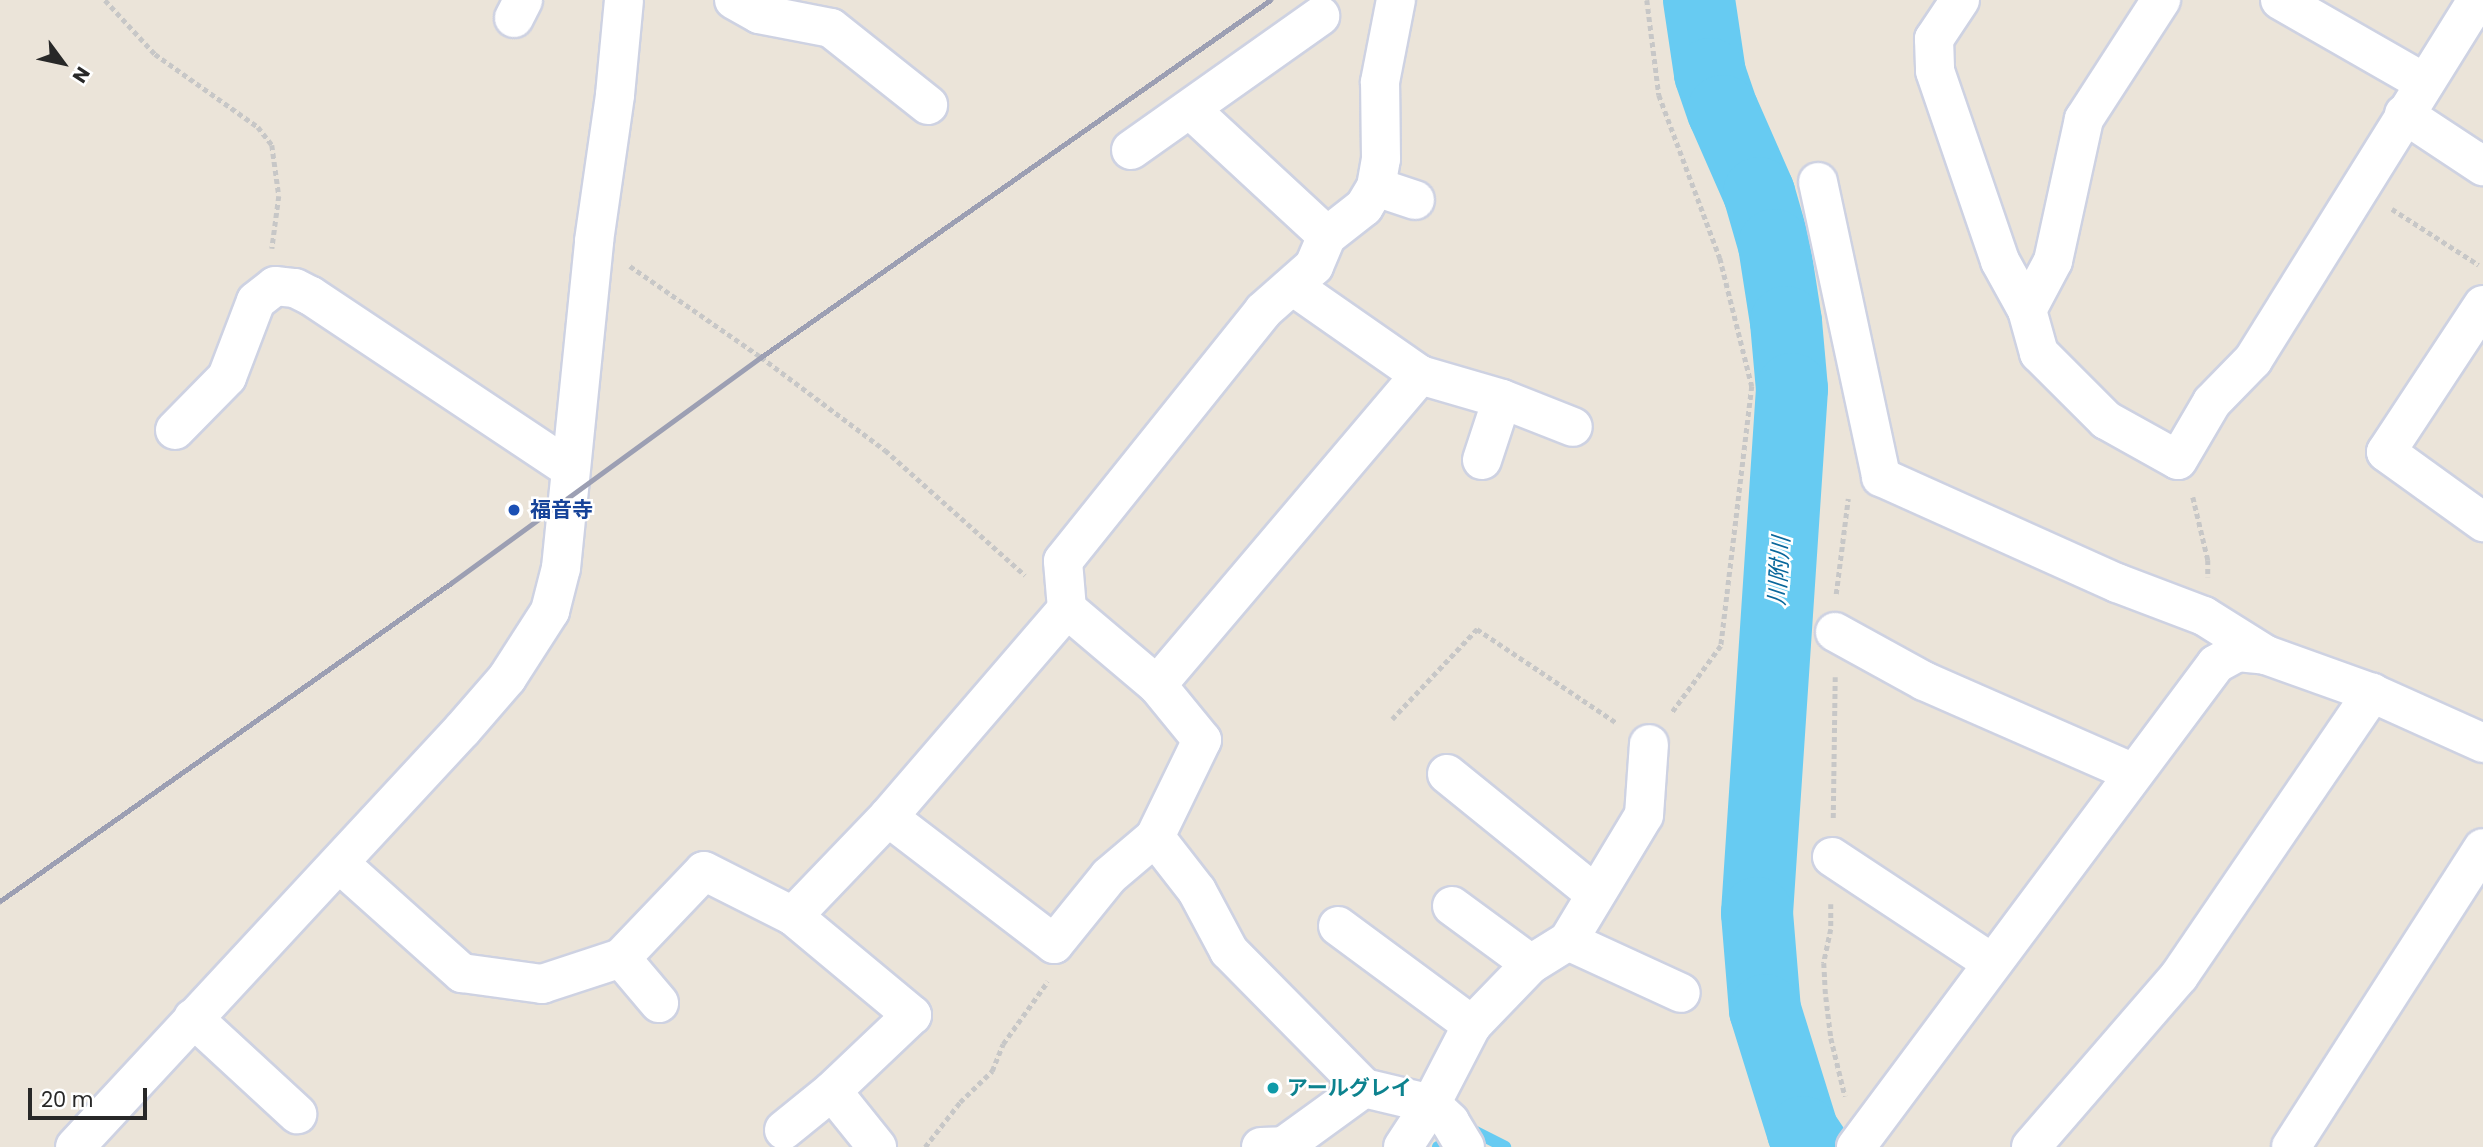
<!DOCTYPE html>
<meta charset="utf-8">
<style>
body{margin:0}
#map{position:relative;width:2483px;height:1147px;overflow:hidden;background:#ebe4d9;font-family:Poppins,"Noto Sans JP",sans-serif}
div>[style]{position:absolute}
.stream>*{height:12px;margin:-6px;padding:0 6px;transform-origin:6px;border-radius:6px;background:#67cbf2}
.river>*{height:72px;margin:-36px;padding:0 36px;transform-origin:36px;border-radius:36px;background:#67cbf2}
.path>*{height:4.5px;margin-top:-2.25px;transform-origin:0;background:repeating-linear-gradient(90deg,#c7c7c7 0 5px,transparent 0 8.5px)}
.roads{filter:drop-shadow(2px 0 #ced2e2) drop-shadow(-2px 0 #ced2e2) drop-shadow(0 2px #ced2e2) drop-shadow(0 -2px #ced2e2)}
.minor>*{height:38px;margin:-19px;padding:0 19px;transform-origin:19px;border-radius:19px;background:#fff}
.rail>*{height:5px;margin:-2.5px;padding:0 2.5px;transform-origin:2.5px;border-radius:2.5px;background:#9c9fb3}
.dots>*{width:19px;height:19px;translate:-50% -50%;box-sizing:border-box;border:4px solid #fff;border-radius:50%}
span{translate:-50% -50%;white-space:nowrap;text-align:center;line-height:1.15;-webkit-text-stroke:5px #fff;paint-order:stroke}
.transit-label{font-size:21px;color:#164399;font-weight:700}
.left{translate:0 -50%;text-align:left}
.culture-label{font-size:21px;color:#0d838f;font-weight:700}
.water-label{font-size:23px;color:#09679b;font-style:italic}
.north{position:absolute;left:28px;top:28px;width:70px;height:70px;-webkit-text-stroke:5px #fff;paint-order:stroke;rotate:123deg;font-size:19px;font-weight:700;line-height:28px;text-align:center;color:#282828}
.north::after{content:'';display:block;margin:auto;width:24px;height:32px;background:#282828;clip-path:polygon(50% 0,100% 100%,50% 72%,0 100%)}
.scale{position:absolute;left:28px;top:1088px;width:119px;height:32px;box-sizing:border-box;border:4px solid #282828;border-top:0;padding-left:9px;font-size:21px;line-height:24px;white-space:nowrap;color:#282828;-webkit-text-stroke:5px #fff;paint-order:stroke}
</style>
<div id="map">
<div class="stream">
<i style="left:1438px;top:1147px;width:39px;rotate:-24deg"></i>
<i style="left:1474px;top:1131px;width:35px;rotate:27deg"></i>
</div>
<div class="river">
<i style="left:1699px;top:0;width:75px;rotate:81.5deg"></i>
<i style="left:1710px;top:74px;width:39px;rotate:71deg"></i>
<i style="left:1723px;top:111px;width:90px;rotate:66.3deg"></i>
<i style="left:1759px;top:193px;width:54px;rotate:73.9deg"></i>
<i style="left:1774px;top:245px;width:78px;rotate:81.1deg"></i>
<i style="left:1786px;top:322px;width:67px;rotate:84.9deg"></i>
<i style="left:1792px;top:389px;width:525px;rotate:93.82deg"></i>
<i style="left:1757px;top:913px;width:97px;rotate:85.3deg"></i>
<i style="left:1765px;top:1010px;width:128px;rotate:72.7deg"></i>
<i style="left:1803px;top:1132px;width:18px;rotate:56deg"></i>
</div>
<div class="path">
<i style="left:105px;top:0;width:74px;rotate:47.2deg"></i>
<i style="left:155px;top:54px;width:126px;rotate:35.3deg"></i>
<i style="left:258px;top:127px;width:23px;rotate:52deg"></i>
<i style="left:272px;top:145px;width:51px;rotate:82.2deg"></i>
<i style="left:279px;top:196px;width:53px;rotate:97.5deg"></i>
<i style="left:1647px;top:0;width:96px;rotate:82.8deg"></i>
<i style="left:1659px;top:95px;width:174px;rotate:69.5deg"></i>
<i style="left:1720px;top:258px;width:132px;rotate:76deg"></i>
<i style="left:1752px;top:386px;width:262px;rotate:96.8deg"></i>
<i style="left:1721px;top:646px;width:84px;rotate:126.3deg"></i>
<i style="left:2392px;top:209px;width:103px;rotate:32.8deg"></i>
<i style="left:630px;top:266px;width:160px;rotate:34.8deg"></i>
<i style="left:761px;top:357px;width:155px;rotate:36.9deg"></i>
<i style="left:885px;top:450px;width:188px;rotate:41.8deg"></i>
<i style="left:2193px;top:497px;width:65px;rotate:76.6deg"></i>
<i style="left:2208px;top:560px;width:17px;rotate:90deg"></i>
<i style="left:1836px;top:594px;width:96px;rotate:-82.8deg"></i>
<i style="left:1392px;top:719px;width:124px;rotate:-46.6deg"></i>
<i style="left:1477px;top:629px;width:169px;rotate:33.9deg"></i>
<i style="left:1833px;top:818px;width:141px;rotate:-89.2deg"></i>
<i style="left:1831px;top:904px;width:25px;rotate:90deg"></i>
<i style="left:1831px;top:929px;width:35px;rotate:102deg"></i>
<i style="left:1824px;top:963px;width:34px;rotate:87deg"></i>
<i style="left:1826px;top:997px;width:41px;rotate:83deg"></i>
<i style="left:1831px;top:1038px;width:60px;rotate:76.4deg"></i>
<i style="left:925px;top:1147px;width:57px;rotate:-52.1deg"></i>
<i style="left:960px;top:1102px;width:45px;rotate:-44.1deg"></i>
<i style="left:992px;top:1071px;width:29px;rotate:-68deg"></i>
<i style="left:1003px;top:1044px;width:77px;rotate:-54.5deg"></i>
</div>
<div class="roads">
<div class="minor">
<i style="left:734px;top:0;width:29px;rotate:29deg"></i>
<i style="left:759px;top:14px;width:73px;rotate:11deg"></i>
<i style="left:831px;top:28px;width:124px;rotate:38.4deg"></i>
<i style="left:1960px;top:0;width:47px;rotate:123.7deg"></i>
<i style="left:1934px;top:39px;width:32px;rotate:88deg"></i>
<i style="left:1935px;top:71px;width:201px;rotate:71.1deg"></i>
<i style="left:2000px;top:261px;width:56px;rotate:61.1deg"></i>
<i style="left:2027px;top:310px;width:45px;rotate:74.4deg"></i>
<i style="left:2039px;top:353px;width:95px;rotate:45deg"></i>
<i style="left:2106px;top:420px;width:82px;rotate:29.1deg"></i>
<i style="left:2178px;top:460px;width:67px;rotate:-59.6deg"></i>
<i style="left:2212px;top:402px;width:59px;rotate:-45.7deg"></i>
<i style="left:2253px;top:360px;width:424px;rotate:-58.1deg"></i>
<i style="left:2280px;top:0;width:167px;rotate:29.8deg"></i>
<i style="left:514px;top:18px;width:20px;rotate:-63deg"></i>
<i style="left:1190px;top:109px;width:187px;rotate:42.8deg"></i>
<i style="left:2404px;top:114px;width:95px;rotate:33.4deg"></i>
<i style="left:1131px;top:150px;width:232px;rotate:-35.3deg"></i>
<i style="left:1818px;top:182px;width:302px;rotate:77.9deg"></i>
<i style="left:1881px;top:477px;width:259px;rotate:24.2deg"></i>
<i style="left:2117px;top:583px;width:93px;rotate:20.8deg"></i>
<i style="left:2204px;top:616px;width:73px;rotate:32.2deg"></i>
<i style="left:1376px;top:187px;width:41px;rotate:18.4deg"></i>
<i style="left:1294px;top:287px;width:154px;rotate:34.9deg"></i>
<i style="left:1420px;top:375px;width:85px;rotate:16.3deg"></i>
<i style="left:1502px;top:399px;width:76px;rotate:21.5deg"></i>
<i style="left:2483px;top:305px;width:176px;rotate:123.4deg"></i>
<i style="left:2386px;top:452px;width:120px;rotate:35.8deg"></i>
<i style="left:2027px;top:310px;width:55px;rotate:-62deg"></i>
<i style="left:2053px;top:261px;width:145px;rotate:-77.7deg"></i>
<i style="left:2084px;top:119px;width:142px;rotate:-57.1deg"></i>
<i style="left:175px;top:430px;width:74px;rotate:-45.5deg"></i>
<i style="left:227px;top:377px;width:81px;rotate:-69.1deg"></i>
<i style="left:256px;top:301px;width:24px;rotate:-38deg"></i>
<i style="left:275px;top:286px;width:20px;rotate:6deg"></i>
<i style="left:295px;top:288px;width:18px;rotate:27deg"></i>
<i style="left:311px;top:296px;width:311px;rotate:33.7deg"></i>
<i style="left:1482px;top:460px;width:64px;rotate:-71.8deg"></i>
<i style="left:1067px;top:609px;width:48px;rotate:-94.8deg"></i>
<i style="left:1063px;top:561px;width:320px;rotate:-51.3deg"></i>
<i style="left:1263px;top:311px;width:68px;rotate:-41.4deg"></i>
<i style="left:1314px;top:266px;width:33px;rotate:-67deg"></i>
<i style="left:1327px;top:236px;width:47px;rotate:-38.1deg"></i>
<i style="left:1364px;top:207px;width:23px;rotate:-59deg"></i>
<i style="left:1376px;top:187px;width:28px;rotate:-80deg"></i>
<i style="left:1381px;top:159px;width:77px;rotate:-90.7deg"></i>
<i style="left:1380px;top:82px;width:84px;rotate:-79deg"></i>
<i style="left:1835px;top:632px;width:102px;rotate:28.8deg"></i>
<i style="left:1924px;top:681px;width:229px;rotate:23.7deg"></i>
<i style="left:1157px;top:685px;width:407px;rotate:-49.7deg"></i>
<i style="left:1447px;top:774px;width:191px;rotate:39deg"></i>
<i style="left:888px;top:817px;width:209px;rotate:37.4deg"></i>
<i style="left:1054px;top:944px;width:87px;rotate:-51deg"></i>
<i style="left:1109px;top:876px;width:60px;rotate:-40.3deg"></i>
<i style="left:1832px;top:857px;width:192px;rotate:33.5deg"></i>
<i style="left:340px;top:864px;width:164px;rotate:41.8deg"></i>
<i style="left:462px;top:973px;width:81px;rotate:7.8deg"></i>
<i style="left:542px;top:984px;width:83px;rotate:-18.2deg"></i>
<i style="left:621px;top:958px;width:120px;rotate:-46.3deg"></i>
<i style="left:704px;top:871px;width:100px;rotate:26.8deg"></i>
<i style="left:793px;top:916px;width:155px;rotate:39.8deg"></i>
<i style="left:912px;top:1015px;width:110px;rotate:136.5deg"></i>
<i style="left:832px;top:1091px;width:72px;rotate:51.2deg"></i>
<i style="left:1452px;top:906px;width:98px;rotate:36.3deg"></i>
<i style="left:793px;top:916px;width:137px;rotate:-46.2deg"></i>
<i style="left:888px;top:817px;width:274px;rotate:-49.3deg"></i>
<i style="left:1067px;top:609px;width:118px;rotate:40.2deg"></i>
<i style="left:1157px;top:685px;width:71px;rotate:50.7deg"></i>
<i style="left:1202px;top:740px;width:108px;rotate:115.9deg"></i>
<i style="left:1155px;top:837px;width:68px;rotate:52.1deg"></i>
<i style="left:1197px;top:891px;width:68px;rotate:61.9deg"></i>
<i style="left:1229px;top:951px;width:192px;rotate:45.4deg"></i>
<i style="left:1364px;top:1088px;width:69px;rotate:13.4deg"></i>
<i style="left:1431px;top:1104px;width:26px;rotate:43deg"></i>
<i style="left:1450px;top:1122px;width:29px;rotate:59deg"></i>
<i style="left:1338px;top:926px;width:167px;rotate:36.5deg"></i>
<i style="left:1568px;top:941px;width:124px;rotate:24.7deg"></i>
<i style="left:621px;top:958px;width:59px;rotate:49.8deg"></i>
<i style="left:193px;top:1018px;width:142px;rotate:42.7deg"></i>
<i style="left:784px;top:1130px;width:62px;rotate:-39.1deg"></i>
<i style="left:75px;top:1147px;width:569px;rotate:-47.14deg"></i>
<i style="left:462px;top:730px;width:69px;rotate:-49.1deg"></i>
<i style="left:507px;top:678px;width:80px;rotate:-57.3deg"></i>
<i style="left:550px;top:611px;width:44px;rotate:-75.7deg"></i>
<i style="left:561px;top:568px;width:329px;rotate:-84.2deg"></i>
<i style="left:594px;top:241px;width:148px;rotate:-81.8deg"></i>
<i style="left:615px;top:95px;width:95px;rotate:-84.6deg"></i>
<i style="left:1261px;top:1147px;width:23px;rotate:-2deg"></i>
<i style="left:1284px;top:1146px;width:99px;rotate:-35.9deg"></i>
<i style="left:1403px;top:1147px;width:51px;rotate:-56.9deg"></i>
<i style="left:1431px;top:1104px;width:89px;rotate:-62.6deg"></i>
<i style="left:1472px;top:1025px;width:85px;rotate:-46deg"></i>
<i style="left:1531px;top:964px;width:44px;rotate:-31.9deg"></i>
<i style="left:1568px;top:941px;width:147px;rotate:-58.9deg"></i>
<i style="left:1644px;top:815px;width:71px;rotate:-86deg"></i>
<i style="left:1856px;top:1147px;width:602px;rotate:-53.3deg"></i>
<i style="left:2216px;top:664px;width:25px;rotate:-29deg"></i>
<i style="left:2238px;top:652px;width:28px;rotate:6deg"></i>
<i style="left:2266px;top:655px;width:113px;rotate:19.7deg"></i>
<i style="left:2372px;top:693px;width:122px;rotate:24.2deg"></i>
<i style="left:2031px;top:1147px;width:226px;rotate:-49.1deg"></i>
<i style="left:2179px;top:976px;width:343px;rotate:-55.7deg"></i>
<i style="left:2291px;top:1147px;width:355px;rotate:-57.3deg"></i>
</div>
</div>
<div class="rail">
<i style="left:0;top:901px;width:552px;rotate:-35.19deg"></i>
<i style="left:451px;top:583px;width:384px;rotate:-36.1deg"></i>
<i style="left:761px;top:357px;width:622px;rotate:-35.04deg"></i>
</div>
<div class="dots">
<i style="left:514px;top:510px;background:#1a4fb4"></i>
<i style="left:1273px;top:1088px;background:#0f9aa8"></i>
</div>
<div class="transit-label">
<span class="left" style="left:530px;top:510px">福音寺</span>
</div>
<div class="culture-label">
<span class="left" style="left:1287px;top:1088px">アールグレイ</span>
</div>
<div class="water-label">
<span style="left:1779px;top:571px;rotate:-86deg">川附川</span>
</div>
<div class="north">N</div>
<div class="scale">20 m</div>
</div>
